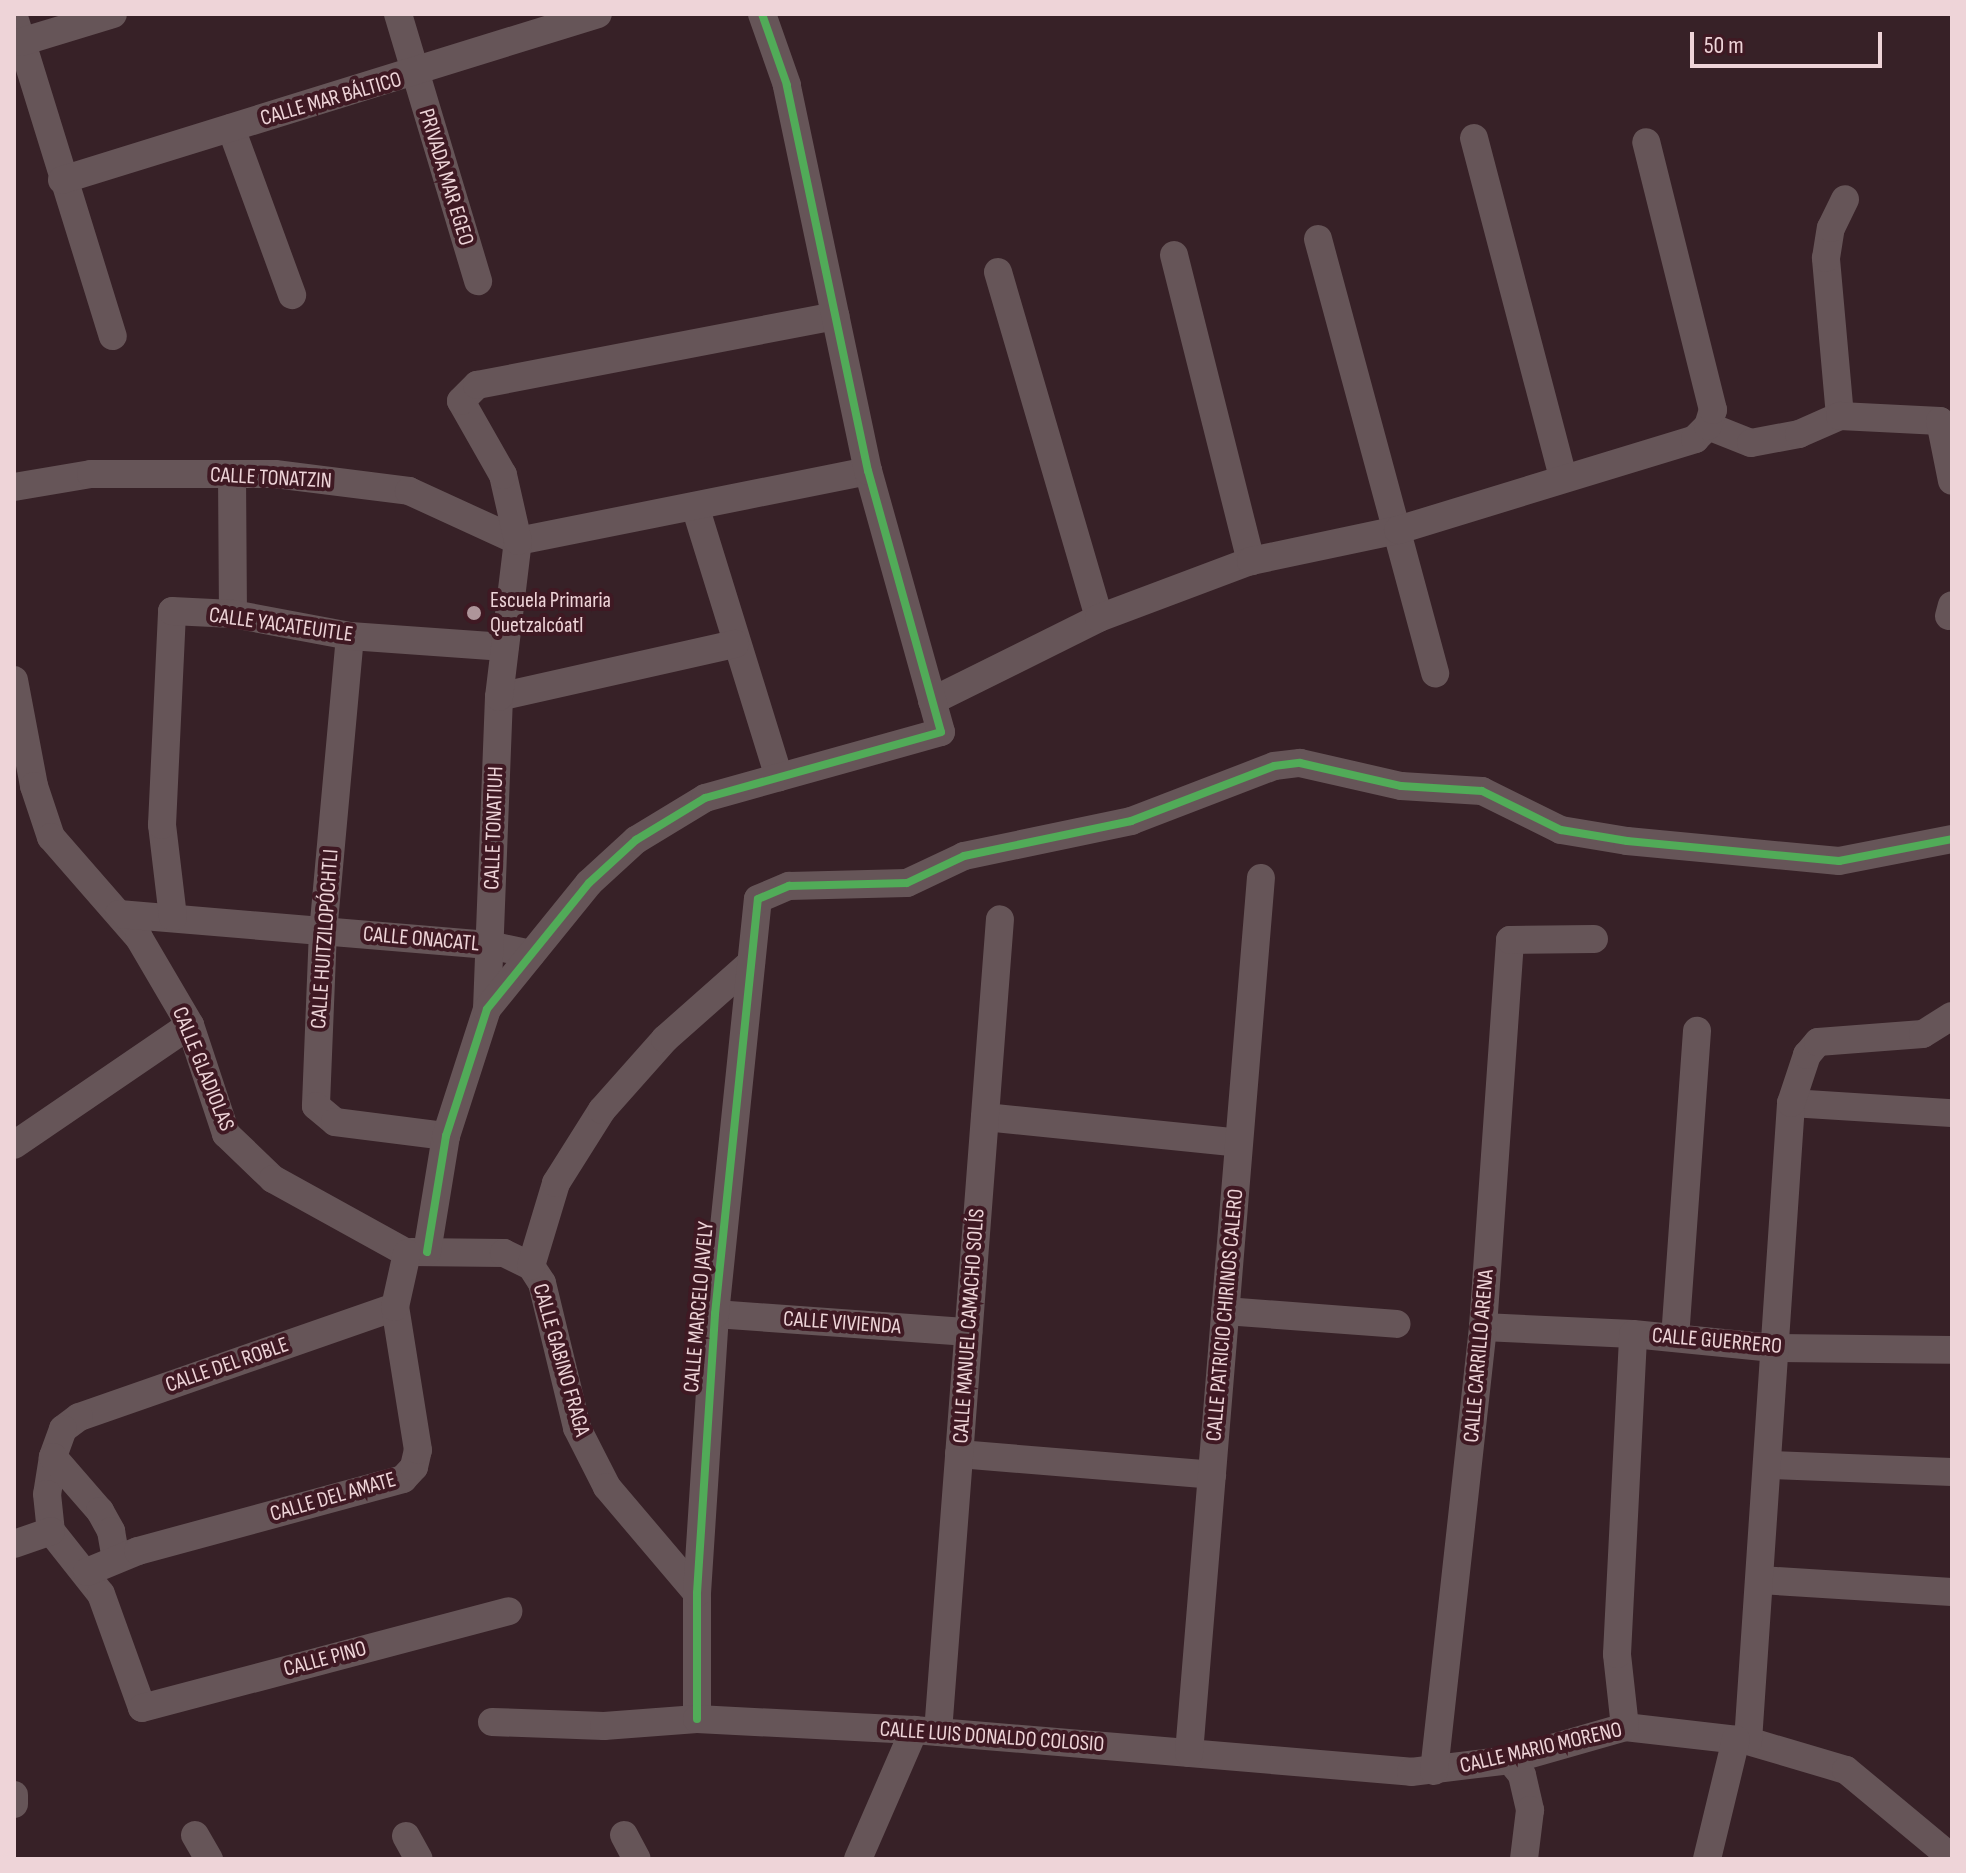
<!DOCTYPE html>
<meta charset="utf-8">
<style>
body{margin:0}
#map{position:relative;width:1966px;height:1873px;overflow:hidden;background:#372127;font-family:"Sofia Sans Condensed",sans-serif}
div>[style]{position:absolute}
.minor>*{height:28px;margin:-14px;padding:0 14px;transform-origin:14px;border-radius:14px;background:#665558}
.cycleway>*{height:8px;margin:-4px;padding:0 4px;transform-origin:4px;border-radius:4px;background:#51ab58}
.dots>*{width:22px;height:22px;translate:-50% -50%;box-sizing:border-box;border:4px solid #3f1923;border-radius:50%}
span{translate:-50% -50%;white-space:nowrap;text-align:center;line-height:1.15;-webkit-text-stroke:8px #3f1923;paint-order:stroke}
.street-label{font-size:22px;color:#eed4d8}
.poi-label{font-size:22px;color:#eed4d8}
.left{translate:0 -50%;text-align:left}
.frame{position:absolute;inset:0;border:16px solid #eed4d8;pointer-events:none}
.scale{position:absolute;left:1690px;top:32px;width:192px;height:36px;box-sizing:border-box;border:4px solid #eed4d8;border-top:0;padding-left:10px;font-size:24px;line-height:28px;white-space:nowrap;color:#eed4d8;-webkit-text-stroke:6px #3f1923;paint-order:stroke}
</style>
<div id="map">
<div class="minor">
<i style="left:398px;top:14px;width:279px;rotate:73.3deg"></i>
<i style="left:14px;top:17px;width:334px;rotate:72.8deg"></i>
<i style="left:21px;top:42px;width:96px;rotate:-16.9deg"></i>
<i style="left:231px;top:128px;width:178px;rotate:69.9deg"></i>
<i style="left:1474px;top:138px;width:350px;rotate:75.3deg"></i>
<i style="left:62px;top:180px;width:561px;rotate:-17.21deg"></i>
<i style="left:1318px;top:239px;width:450px;rotate:74.9deg"></i>
<i style="left:1174px;top:255px;width:316px;rotate:75.9deg"></i>
<i style="left:998px;top:272px;width:360px;rotate:73.7deg"></i>
<i style="left:1840px;top:416px;width:159px;rotate:-95.1deg"></i>
<i style="left:1826px;top:258px;width:30px;rotate:-81deg"></i>
<i style="left:1831px;top:228px;width:32px;rotate:-64deg"></i>
<i style="left:1708px;top:426px;width:46px;rotate:21.6deg"></i>
<i style="left:1751px;top:443px;width:49px;rotate:-10.6deg"></i>
<i style="left:1799px;top:434px;width:45px;rotate:-23.7deg"></i>
<i style="left:1840px;top:416px;width:100px;rotate:2.9deg"></i>
<i style="left:1940px;top:421px;width:61px;rotate:78.7deg"></i>
<i style="left:232px;top:474px;width:140px;rotate:89.6deg"></i>
<i style="left:14px;top:487px;width:78px;rotate:-9.6deg"></i>
<i style="left:91px;top:474px;width:184px"></i>
<i style="left:275px;top:474px;width:135px;rotate:7.2deg"></i>
<i style="left:409px;top:491px;width:120px;rotate:24.6deg"></i>
<i style="left:695px;top:506px;width:284px;rotate:72.8deg"></i>
<i style="left:518px;top:541px;width:357px;rotate:-11.3deg"></i>
<i style="left:1949px;top:616px;width:11px;rotate:-75deg"></i>
<i style="left:350px;top:636px;width:295px;rotate:95.2deg"></i>
<i style="left:323px;top:930px;width:176px;rotate:92.3deg"></i>
<i style="left:316px;top:1106px;width:25px;rotate:40deg"></i>
<i style="left:335px;top:1122px;width:112px;rotate:7.2deg"></i>
<i style="left:14px;top:680px;width:108px;rotate:79.3deg"></i>
<i style="left:34px;top:786px;width:54px;rotate:71.6deg"></i>
<i style="left:51px;top:837px;width:134px;rotate:48.9deg"></i>
<i style="left:139px;top:938px;width:101px;rotate:59.6deg"></i>
<i style="left:190px;top:1025px;width:115px;rotate:71.7deg"></i>
<i style="left:226px;top:1134px;width:65px;rotate:43.8deg"></i>
<i style="left:273px;top:1179px;width:153px;rotate:28.9deg"></i>
<i style="left:499px;top:697px;width:242px;rotate:-12.7deg"></i>
<i style="left:932px;top:701px;width:186px;rotate:-26.4deg"></i>
<i style="left:1099px;top:618px;width:162px;rotate:-20.6deg"></i>
<i style="left:1251px;top:561px;width:150px;rotate:-11.9deg"></i>
<i style="left:1398px;top:530px;width:311px;rotate:-17deg"></i>
<i style="left:1695px;top:439px;width:18px;rotate:-45deg"></i>
<i style="left:1708px;top:426px;width:17px;rotate:-73deg"></i>
<i style="left:1713px;top:410px;width:276px;rotate:-104deg"></i>
<i style="left:119px;top:914px;width:371px;rotate:4.8deg"></i>
<i style="left:489px;top:945px;width:43px;rotate:12.1deg"></i>
<i style="left:173px;top:917px;width:93px;rotate:-96.8deg"></i>
<i style="left:162px;top:825px;width:214px;rotate:-87.3deg"></i>
<i style="left:172px;top:611px;width:61px;rotate:2.8deg"></i>
<i style="left:233px;top:614px;width:119px;rotate:10.6deg"></i>
<i style="left:350px;top:636px;width:155px;rotate:4.1deg"></i>
<i style="left:487px;top:1009px;width:312px;rotate:-87.8deg"></i>
<i style="left:499px;top:697px;width:157px;rotate:-83.1deg"></i>
<i style="left:518px;top:541px;width:68px;rotate:-102.8deg"></i>
<i style="left:503px;top:475px;width:85px;rotate:-119.6deg"></i>
<i style="left:461px;top:401px;width:23px;rotate:-45deg"></i>
<i style="left:477px;top:385px;width:365px;rotate:-10.9deg"></i>
<i style="left:1791px;top:1103px;width:161px;rotate:3.6deg"></i>
<i style="left:985px;top:1117px;width:255px;rotate:5.8deg"></i>
<i style="left:14px;top:1145px;width:213px;rotate:-34.3deg"></i>
<i style="left:411px;top:1252px;width:93px;rotate:0.6deg"></i>
<i style="left:504px;top:1253px;width:30px;rotate:26deg"></i>
<i style="left:531px;top:1266px;width:20px;rotate:57deg"></i>
<i style="left:542px;top:1283px;width:149px;rotate:76.4deg"></i>
<i style="left:577px;top:1428px;width:66px;rotate:63deg"></i>
<i style="left:607px;top:1487px;width:139px;rotate:49.7deg"></i>
<i style="left:427px;top:1252px;width:118px;rotate:-80.7deg"></i>
<i style="left:446px;top:1136px;width:133px;rotate:-72.1deg"></i>
<i style="left:487px;top:1009px;width:162px;rotate:-51deg"></i>
<i style="left:589px;top:883px;width:64px;rotate:-42.5deg"></i>
<i style="left:636px;top:840px;width:81px;rotate:-31.3deg"></i>
<i style="left:705px;top:798px;width:245px;rotate:-15.6deg"></i>
<i style="left:941px;top:732px;width:271px;rotate:-105.6deg"></i>
<i style="left:868px;top:471px;width:394px;rotate:-101.9deg"></i>
<i style="left:787px;top:85px;width:75px;rotate:-109.4deg"></i>
<i style="left:531px;top:1266px;width:87px;rotate:-73.2deg"></i>
<i style="left:556px;top:1183px;width:86px;rotate:-57.8deg"></i>
<i style="left:602px;top:1110px;width:95px;rotate:-48.4deg"></i>
<i style="left:665px;top:1039px;width:115px;rotate:-41.5deg"></i>
<i style="left:395px;top:1307px;width:335px;rotate:160.8deg"></i>
<i style="left:79px;top:1417px;width:20px;rotate:143deg"></i>
<i style="left:63px;top:1429px;width:30px;rotate:110deg"></i>
<i style="left:53px;top:1457px;width:37px;rotate:99deg"></i>
<i style="left:47px;top:1494px;width:37px;rotate:84deg"></i>
<i style="left:51px;top:1531px;width:80px;rotate:51.6deg"></i>
<i style="left:101px;top:1594px;width:121px;rotate:70.2deg"></i>
<i style="left:142px;top:1708px;width:379px;rotate:-14.8deg"></i>
<i style="left:1225px;top:1311px;width:172px;rotate:4.3deg"></i>
<i style="left:715px;top:1314px;width:254px;rotate:4.1deg"></i>
<i style="left:1483px;top:1327px;width:150px;rotate:2.7deg"></i>
<i style="left:1633px;top:1334px;width:141px;rotate:5.7deg"></i>
<i style="left:1773px;top:1348px;width:179px;rotate:0.6deg"></i>
<i style="left:1675px;top:1338px;width:308px;rotate:-85.9deg"></i>
<i style="left:959px;top:1454px;width:254px;rotate:4.7deg"></i>
<i style="left:53px;top:1457px;width:72px;rotate:49deg"></i>
<i style="left:100px;top:1511px;width:23px;rotate:61deg"></i>
<i style="left:111px;top:1531px;width:29px;rotate:80deg"></i>
<i style="left:1769px;top:1465px;width:183px;rotate:2.2deg"></i>
<i style="left:14px;top:1544px;width:39px;rotate:-19deg"></i>
<i style="left:87px;top:1572px;width:55px;rotate:-22.4deg"></i>
<i style="left:138px;top:1551px;width:275px;rotate:-15.2deg"></i>
<i style="left:403px;top:1479px;width:16px;rotate:-47deg"></i>
<i style="left:414px;top:1467px;width:17px;rotate:-77deg"></i>
<i style="left:418px;top:1450px;width:145px;rotate:-99.1deg"></i>
<i style="left:395px;top:1307px;width:55px;rotate:-77.5deg"></i>
<i style="left:1760px;top:1580px;width:192px;rotate:3.6deg"></i>
<i style="left:697px;top:1719px;width:126px;rotate:-90deg"></i>
<i style="left:697px;top:1593px;width:280px;rotate:-86.3deg"></i>
<i style="left:715px;top:1314px;width:417px;rotate:-84.1deg"></i>
<i style="left:758px;top:899px;width:34px;rotate:-23deg"></i>
<i style="left:789px;top:886px;width:118px;rotate:-1.5deg"></i>
<i style="left:907px;top:883px;width:63px;rotate:-25.3deg"></i>
<i style="left:964px;top:856px;width:171px;rotate:-11.8deg"></i>
<i style="left:1131px;top:821px;width:153px;rotate:-21deg"></i>
<i style="left:1274px;top:766px;width:26px;rotate:-7deg"></i>
<i style="left:1300px;top:763px;width:104px;rotate:12.8deg"></i>
<i style="left:1401px;top:786px;width:81px;rotate:3.5deg"></i>
<i style="left:1482px;top:791px;width:88px;rotate:26.3deg"></i>
<i style="left:1561px;top:830px;width:67px;rotate:9.5deg"></i>
<i style="left:1627px;top:841px;width:213px;rotate:5.4deg"></i>
<i style="left:1839px;top:861px;width:115px;rotate:-11deg"></i>
<i style="left:492px;top:1722px;width:112px;rotate:2deg"></i>
<i style="left:604px;top:1726px;width:93px;rotate:-4.3deg"></i>
<i style="left:697px;top:1719px;width:217px;rotate:2.9deg"></i>
<i style="left:914px;top:1730px;width:499px;rotate:4.8deg"></i>
<i style="left:1411px;top:1772px;width:100px;rotate:-6.9deg"></i>
<i style="left:1510px;top:1760px;width:120px;rotate:-16deg"></i>
<i style="left:1625px;top:1727px;width:124px;rotate:6.5deg"></i>
<i style="left:1748px;top:1741px;width:102px;rotate:16.5deg"></i>
<i style="left:1846px;top:1770px;width:138px;rotate:39.7deg"></i>
<i style="left:1625px;top:1727px;width:73px;rotate:-96.3deg"></i>
<i style="left:1617px;top:1654px;width:320px;rotate:-87.1deg"></i>
<i style="left:938px;top:1732px;width:815px;rotate:-85.64deg"></i>
<i style="left:1748px;top:1741px;width:639px;rotate:-86.14deg"></i>
<i style="left:1791px;top:1103px;width:51px;rotate:-71.6deg"></i>
<i style="left:1807px;top:1055px;width:17px;rotate:-50deg"></i>
<i style="left:1818px;top:1042px;width:105px;rotate:-4.4deg"></i>
<i style="left:1923px;top:1034px;width:34px;rotate:-32deg"></i>
<i style="left:1189px;top:1753px;width:878px;rotate:-85.3deg"></i>
<i style="left:1510px;top:1760px;width:19px;rotate:51deg"></i>
<i style="left:1522px;top:1775px;width:36px;rotate:77deg"></i>
<i style="left:1530px;top:1810px;width:49px;rotate:97deg"></i>
<i style="left:1434px;top:1771px;width:447px;rotate:-83.7deg"></i>
<i style="left:1483px;top:1327px;width:388px;rotate:-86deg"></i>
<i style="left:1510px;top:940px;width:84px;rotate:-0.7deg"></i>
<i style="left:14px;top:1795px;width:9px;rotate:90deg"></i>
<i style="left:195px;top:1835px;width:28px;rotate:60deg"></i>
<i style="left:624px;top:1835px;width:27px;rotate:62deg"></i>
<i style="left:406px;top:1836px;width:26px;rotate:61deg"></i>
<i style="left:858px;top:1859px;width:141px;rotate:-66.5deg"></i>
<i style="left:1707px;top:1859px;width:123px;rotate:-76.4deg"></i>
</div>
<div class="cycleway">
<i style="left:427px;top:1252px;width:118px;rotate:-80.7deg"></i>
<i style="left:446px;top:1136px;width:133px;rotate:-72.1deg"></i>
<i style="left:487px;top:1009px;width:162px;rotate:-51deg"></i>
<i style="left:589px;top:883px;width:64px;rotate:-42.5deg"></i>
<i style="left:636px;top:840px;width:81px;rotate:-31.3deg"></i>
<i style="left:705px;top:798px;width:245px;rotate:-15.6deg"></i>
<i style="left:941px;top:732px;width:271px;rotate:-105.6deg"></i>
<i style="left:868px;top:471px;width:394px;rotate:-101.9deg"></i>
<i style="left:787px;top:85px;width:75px;rotate:-109.4deg"></i>
<i style="left:697px;top:1719px;width:126px;rotate:-90deg"></i>
<i style="left:697px;top:1593px;width:280px;rotate:-86.3deg"></i>
<i style="left:715px;top:1314px;width:417px;rotate:-84.1deg"></i>
<i style="left:758px;top:899px;width:34px;rotate:-23deg"></i>
<i style="left:789px;top:886px;width:118px;rotate:-1.5deg"></i>
<i style="left:907px;top:883px;width:63px;rotate:-25.3deg"></i>
<i style="left:964px;top:856px;width:171px;rotate:-11.8deg"></i>
<i style="left:1131px;top:821px;width:153px;rotate:-21deg"></i>
<i style="left:1274px;top:766px;width:26px;rotate:-7deg"></i>
<i style="left:1300px;top:763px;width:104px;rotate:12.8deg"></i>
<i style="left:1401px;top:786px;width:81px;rotate:3.5deg"></i>
<i style="left:1482px;top:791px;width:88px;rotate:26.3deg"></i>
<i style="left:1561px;top:830px;width:67px;rotate:9.5deg"></i>
<i style="left:1627px;top:841px;width:213px;rotate:5.4deg"></i>
<i style="left:1839px;top:861px;width:115px;rotate:-11deg"></i>
</div>
<div class="dots">
<i style="left:474px;top:613px;background:#ae959a"></i>
</div>
<div class="street-label">
<span style="left:331px;top:99px;rotate:-16deg">CALLE MAR BÁLTICO</span>
<span style="left:446px;top:177px;rotate:73deg">PRIVADA MAR EGEO</span>
<span style="left:271px;top:478px;rotate:3deg">CALLE TONATZIN</span>
<span style="left:281px;top:625px;rotate:8deg">CALLE YACATEUITLE</span>
<span style="left:494px;top:828px;rotate:-88deg">CALLE TONATIUH</span>
<span style="left:325px;top:939px;rotate:-86deg">CALLE HUITZILOPÓCHTLI</span>
<span style="left:421px;top:939px;rotate:5deg">CALLE ONACATL</span>
<span style="left:203px;top:1069px;rotate:68deg">CALLE GLADIOLAS</span>
<span style="left:699px;top:1307px;rotate:-85deg">CALLE MARCELO JAVELY</span>
<span style="left:1225px;top:1315px;rotate:-85deg">CALLE PATRICIO CHIRINOS CALERO</span>
<span style="left:842px;top:1323px;rotate:4deg">CALLE VIVIENDA</span>
<span style="left:969px;top:1326px;rotate:-86deg">CALLE MANUEL CAMACHO SOLÍS</span>
<span style="left:1717px;top:1341px;rotate:5deg">CALLE GUERRERO</span>
<span style="left:1479px;top:1356px;rotate:-85deg">CALLE CARRILLO ARENA</span>
<span style="left:561px;top:1360px;rotate:74deg">CALLE GABINO FRAGA</span>
<span style="left:227px;top:1365px;rotate:-19deg">CALLE DEL ROBLE</span>
<span style="left:333px;top:1497px;rotate:-16deg">CALLE DEL AMATE</span>
<span style="left:325px;top:1659px;rotate:-15deg">CALLE PINO</span>
<span style="left:992px;top:1737px;rotate:4deg">CALLE LUIS DONALDO COLOSIO</span>
<span style="left:1541px;top:1748px;rotate:-13deg">CALLE MARIO MORENO</span>
</div>
<div class="poi-label">
<span class="left" style="left:490px;top:613px">Escuela Primaria<br>Quetzalcóatl</span>
</div>
<div class="frame"></div>
<div class="scale">50 m</div>
</div>
